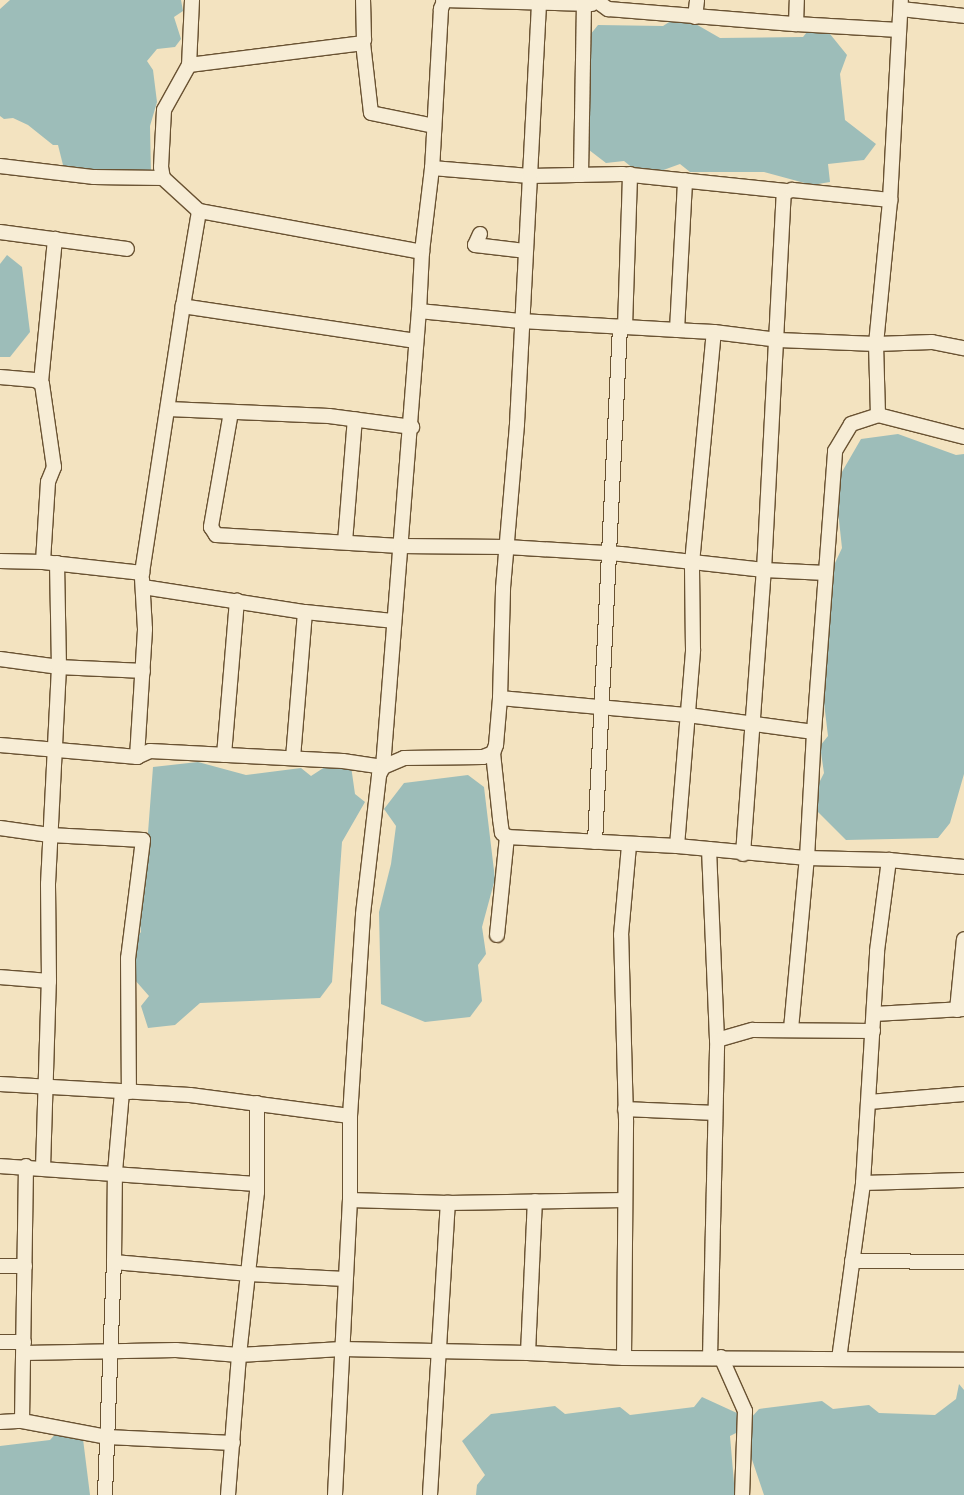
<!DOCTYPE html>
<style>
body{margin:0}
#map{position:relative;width:964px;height:1495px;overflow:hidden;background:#f3e3c0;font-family:"IM FELL Great Primer",serif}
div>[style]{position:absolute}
.water>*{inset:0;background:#9dbdb9}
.roads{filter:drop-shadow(1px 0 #695232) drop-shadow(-1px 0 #695232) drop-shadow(0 1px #695232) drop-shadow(0 -1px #695232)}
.minor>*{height:14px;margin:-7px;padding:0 7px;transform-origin:7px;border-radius:7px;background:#f7edd6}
span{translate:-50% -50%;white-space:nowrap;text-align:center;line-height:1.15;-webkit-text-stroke:3px #f7edd6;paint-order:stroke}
</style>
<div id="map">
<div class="water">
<i style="clip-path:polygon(10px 0,181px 0,183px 11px,174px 17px,181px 39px,175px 47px,157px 49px,147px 61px,153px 70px,157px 102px,150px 126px,151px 173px,85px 174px,63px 165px,58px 145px,53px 145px,28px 125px,13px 118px,4px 119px,0 116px,0 9px)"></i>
<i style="clip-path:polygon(680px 15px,720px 38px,803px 37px,811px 27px,830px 34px,847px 55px,840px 74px,845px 120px,876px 144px,864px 160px,828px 164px,830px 182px,812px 185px,764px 172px,690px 172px,680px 164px,644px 177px,624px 161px,606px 163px,580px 143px,586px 40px,598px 25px,663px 26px)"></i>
<i style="clip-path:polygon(7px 255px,22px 267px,30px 332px,10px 357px,0 357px,0 264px)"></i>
<i style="clip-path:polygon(898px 434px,956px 455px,964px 454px,964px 774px,950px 823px,938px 838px,846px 840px,809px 803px,824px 773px,820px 746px,828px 736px,818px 653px,831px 605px,828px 578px,842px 548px,835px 484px,861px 439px)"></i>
<i style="clip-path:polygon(198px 762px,246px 775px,301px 768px,311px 776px,328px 765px,351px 766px,355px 794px,365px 802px,342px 842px,332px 982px,320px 998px,200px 1003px,175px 1025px,148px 1028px,141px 1006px,149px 996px,127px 971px,129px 947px,141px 932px,136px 895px,144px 885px,153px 767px)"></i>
<i style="clip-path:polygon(468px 775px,484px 787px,495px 879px,482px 927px,486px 954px,478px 965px,482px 1001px,470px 1017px,425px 1022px,381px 1004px,379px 912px,391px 864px,396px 826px,384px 809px,404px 783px)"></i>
<i style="clip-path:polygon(959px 1384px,964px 1390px,964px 1495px,764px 1495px,742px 1430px,730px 1436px,735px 1495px,476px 1495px,477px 1485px,485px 1475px,462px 1441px,491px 1414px,555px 1406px,565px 1414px,620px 1407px,630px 1415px,694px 1407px,702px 1397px,750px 1419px,759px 1409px,822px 1401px,833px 1409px,869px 1405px,879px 1413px,935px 1415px,956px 1399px)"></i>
<i style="clip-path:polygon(59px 1430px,82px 1431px,90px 1495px,0 1495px,0 1446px,50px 1440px)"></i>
</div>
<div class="roads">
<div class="minor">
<i style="left:192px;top:0;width:65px;rotate:92.6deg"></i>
<i style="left:189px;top:65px;width:51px;rotate:119.1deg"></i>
<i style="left:164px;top:110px;width:57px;rotate:93deg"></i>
<i style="left:161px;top:167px;width:11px;rotate:80deg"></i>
<i style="left:163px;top:178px;width:49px;rotate:42.5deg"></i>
<i style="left:443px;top:0;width:149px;rotate:1.5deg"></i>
<i style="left:599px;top:0;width:4px;rotate:63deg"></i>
<i style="left:601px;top:4px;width:9px;rotate:36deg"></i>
<i style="left:608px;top:9px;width:189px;rotate:4.6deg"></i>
<i style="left:796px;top:24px;width:103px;rotate:3.3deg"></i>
<i style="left:444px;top:1px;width:9px;rotate:111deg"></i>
<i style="left:441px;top:9px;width:159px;rotate:93.2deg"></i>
<i style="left:432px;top:168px;width:98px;rotate:4.7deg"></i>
<i style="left:530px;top:176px;width:92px;rotate:-1.2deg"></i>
<i style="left:622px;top:174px;width:165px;rotate:5.9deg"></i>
<i style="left:901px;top:9px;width:63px;rotate:6.3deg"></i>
<i style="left:695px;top:17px;width:17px;rotate:-83deg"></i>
<i style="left:796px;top:24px;width:24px;rotate:-88deg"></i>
<i style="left:363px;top:43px;width:70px;rotate:83.5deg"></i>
<i style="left:371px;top:113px;width:64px;rotate:11.7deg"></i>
<i style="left:189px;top:65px;width:174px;rotate:-7.2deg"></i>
<i style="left:362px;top:43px;width:4px;rotate:-56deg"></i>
<i style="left:364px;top:40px;width:40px;rotate:-91.4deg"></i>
<i style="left:0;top:166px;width:95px;rotate:6.7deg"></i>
<i style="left:94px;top:177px;width:69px;rotate:0.8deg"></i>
<i style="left:432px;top:168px;width:85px;rotate:96.8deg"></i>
<i style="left:422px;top:252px;width:59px;rotate:92.9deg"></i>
<i style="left:419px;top:311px;width:102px;rotate:5.6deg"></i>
<i style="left:521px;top:321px;width:193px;rotate:3.3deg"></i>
<i style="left:714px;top:332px;width:64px;rotate:7.1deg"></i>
<i style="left:778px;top:340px;width:98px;rotate:2.3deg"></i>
<i style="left:876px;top:344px;width:56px;rotate:-2deg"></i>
<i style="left:932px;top:342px;width:33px;rotate:11deg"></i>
<i style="left:581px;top:175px;width:171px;rotate:-89deg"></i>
<i style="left:0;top:232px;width:128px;rotate:7.6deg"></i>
<i style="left:480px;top:234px;width:12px;rotate:114deg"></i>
<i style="left:475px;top:245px;width:50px;rotate:6.8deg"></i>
<i style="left:625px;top:327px;width:153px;rotate:-88.1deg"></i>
<i style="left:677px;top:330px;width:150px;rotate:-86.9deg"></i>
<i style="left:416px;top:341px;width:236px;rotate:-171.5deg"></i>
<i style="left:183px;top:306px;width:96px;rotate:-80.4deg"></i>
<i style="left:199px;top:211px;width:227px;rotate:10.4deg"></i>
<i style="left:0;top:377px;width:35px;rotate:5deg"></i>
<i style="left:35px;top:380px;width:8px;rotate:30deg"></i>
<i style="left:42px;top:384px;width:84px;rotate:81.8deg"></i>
<i style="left:54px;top:467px;width:16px;rotate:112deg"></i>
<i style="left:48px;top:482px;width:80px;rotate:93.6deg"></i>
<i style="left:41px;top:382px;width:144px;rotate:-84.4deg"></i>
<i style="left:168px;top:409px;width:161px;rotate:2.5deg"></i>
<i style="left:329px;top:416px;width:84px;rotate:7.5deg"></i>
<i style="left:231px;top:412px;width:117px;rotate:99.9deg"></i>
<i style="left:211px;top:527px;width:9px;rotate:58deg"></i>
<i style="left:216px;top:535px;width:184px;rotate:3.4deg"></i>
<i style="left:400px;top:546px;width:107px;rotate:0.5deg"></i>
<i style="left:507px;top:547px;width:114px;rotate:3.5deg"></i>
<i style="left:621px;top:554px;width:144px;rotate:6.4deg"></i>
<i style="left:764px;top:570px;width:62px;rotate:2.8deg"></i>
<i style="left:878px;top:415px;width:71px;rotate:-91.6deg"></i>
<i style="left:876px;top:344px;width:145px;rotate:-84.4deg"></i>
<i style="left:890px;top:200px;width:200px;rotate:-86.9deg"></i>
<i style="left:345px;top:542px;width:123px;rotate:-85.4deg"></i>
<i style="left:0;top:561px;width:43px;rotate:1.3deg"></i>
<i style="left:43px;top:562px;width:100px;rotate:6.3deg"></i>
<i style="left:142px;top:573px;width:270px;rotate:-81.3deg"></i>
<i style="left:143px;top:587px;width:164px;rotate:8.8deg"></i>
<i style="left:305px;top:612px;width:88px;rotate:5.8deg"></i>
<i style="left:0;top:659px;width:60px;rotate:7.7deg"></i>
<i style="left:59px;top:667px;width:84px;rotate:2.7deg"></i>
<i style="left:500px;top:698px;width:189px;rotate:5.2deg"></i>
<i style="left:688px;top:715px;width:127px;rotate:7.7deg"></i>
<i style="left:0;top:745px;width:138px;rotate:5deg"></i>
<i style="left:137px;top:757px;width:14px;rotate:-25deg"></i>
<i style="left:150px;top:751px;width:193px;rotate:3deg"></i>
<i style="left:343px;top:761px;width:40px;rotate:8.5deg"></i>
<i style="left:383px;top:767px;width:457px;rotate:-85.5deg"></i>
<i style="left:493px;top:753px;width:66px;rotate:83.9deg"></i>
<i style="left:500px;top:819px;width:14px;rotate:82deg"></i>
<i style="left:502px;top:833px;width:6px;rotate:39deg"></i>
<i style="left:507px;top:837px;width:170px;rotate:3deg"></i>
<i style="left:677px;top:846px;width:131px;rotate:5.3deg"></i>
<i style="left:807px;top:858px;width:126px;rotate:-86.8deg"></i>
<i style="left:814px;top:732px;width:282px;rotate:-85.7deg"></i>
<i style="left:835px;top:451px;width:31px;rotate:-59deg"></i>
<i style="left:851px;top:424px;width:28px;rotate:-18deg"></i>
<i style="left:878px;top:415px;width:89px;rotate:14.3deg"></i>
<i style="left:224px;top:755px;width:155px;rotate:-85.2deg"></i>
<i style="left:137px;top:757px;width:128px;rotate:-86.4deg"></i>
<i style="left:145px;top:629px;width:50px;rotate:-93.4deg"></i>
<i style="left:293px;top:758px;width:146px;rotate:-85.3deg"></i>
<i style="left:0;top:828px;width:50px;rotate:8deg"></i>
<i style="left:50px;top:835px;width:93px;rotate:3.1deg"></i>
<i style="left:143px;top:840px;width:119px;rotate:97.2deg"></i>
<i style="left:128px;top:958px;width:134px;rotate:89.6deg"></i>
<i style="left:595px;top:842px;width:516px;rotate:-87.22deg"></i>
<i style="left:677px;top:846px;width:197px;rotate:-85.3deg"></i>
<i style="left:693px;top:650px;width:87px;rotate:-90.7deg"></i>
<i style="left:692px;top:563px;width:232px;rotate:-84.6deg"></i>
<i style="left:709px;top:849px;width:191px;rotate:87.6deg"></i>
<i style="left:717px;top:1040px;width:37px;rotate:-16deg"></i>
<i style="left:753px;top:1030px;width:120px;rotate:0.5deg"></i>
<i style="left:743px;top:854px;width:285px;rotate:-85.8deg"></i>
<i style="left:764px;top:570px;width:378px;rotate:-87deg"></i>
<i style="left:784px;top:193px;width:9px;rotate:-21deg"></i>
<i style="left:792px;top:190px;width:99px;rotate:5.8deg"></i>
<i style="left:497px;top:935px;width:99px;rotate:-84.2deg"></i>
<i style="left:0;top:977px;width:49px;rotate:4.7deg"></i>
<i style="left:957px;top:1010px;width:71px;rotate:-84.4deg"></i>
<i style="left:874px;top:1014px;width:90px;rotate:-3.2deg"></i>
<i style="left:791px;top:1029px;width:172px;rotate:-84.7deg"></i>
<i style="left:807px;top:858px;width:82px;rotate:1.4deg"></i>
<i style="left:889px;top:860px;width:75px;rotate:5.3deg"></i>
<i style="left:0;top:1084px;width:190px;rotate:3.3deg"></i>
<i style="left:190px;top:1095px;width:161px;rotate:7.5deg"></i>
<i style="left:869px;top:1102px;width:95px;rotate:-4.8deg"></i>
<i style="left:625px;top:1109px;width:90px;rotate:2.5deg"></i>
<i style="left:0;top:1166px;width:257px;rotate:4deg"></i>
<i style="left:43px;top:1168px;width:187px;rotate:-88.2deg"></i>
<i style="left:49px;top:981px;width:97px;rotate:-90.6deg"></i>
<i style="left:48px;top:884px;width:217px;rotate:-87.1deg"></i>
<i style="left:59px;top:667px;width:104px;rotate:-91.1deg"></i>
<i style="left:863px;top:1183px;width:101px;rotate:-1.7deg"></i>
<i style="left:350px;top:1200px;width:98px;rotate:1.8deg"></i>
<i style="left:448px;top:1203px;width:177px;rotate:-1deg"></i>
<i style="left:852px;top:1261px;width:112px;rotate:0.5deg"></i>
<i style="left:114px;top:1262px;width:90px;rotate:-89.4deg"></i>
<i style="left:115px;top:1172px;width:80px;rotate:-85deg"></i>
<i style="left:0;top:1266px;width:25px"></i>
<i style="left:0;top:1342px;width:24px"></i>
<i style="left:24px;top:1353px;width:152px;rotate:-1.1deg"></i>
<i style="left:176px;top:1350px;width:63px;rotate:4.5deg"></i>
<i style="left:239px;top:1355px;width:103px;rotate:-3.3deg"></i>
<i style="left:342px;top:1349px;width:186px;rotate:1.2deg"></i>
<i style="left:528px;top:1353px;width:96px;rotate:3deg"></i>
<i style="left:624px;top:1358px;width:340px;rotate:0.3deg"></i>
<i style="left:528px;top:1353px;width:152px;rotate:-87.4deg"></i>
<i style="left:721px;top:1357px;width:59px;rotate:66deg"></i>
<i style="left:745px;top:1411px;width:84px;rotate:92deg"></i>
<i style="left:624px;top:1358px;width:238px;rotate:-89.5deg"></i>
<i style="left:626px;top:1120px;width:185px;rotate:-91.5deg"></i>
<i style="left:621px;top:935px;width:90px;rotate:-84.9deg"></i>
<i style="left:710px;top:1358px;width:318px;rotate:-88.7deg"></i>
<i style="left:839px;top:1359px;width:178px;rotate:-82.2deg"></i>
<i style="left:863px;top:1183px;width:232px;rotate:-86.5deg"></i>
<i style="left:877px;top:951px;width:92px;rotate:-82.5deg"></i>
<i style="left:22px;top:1421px;width:255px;rotate:-89.1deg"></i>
<i style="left:0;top:1422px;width:22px;rotate:-3deg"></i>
<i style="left:22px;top:1421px;width:86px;rotate:10.7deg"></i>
<i style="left:107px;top:1437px;width:126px;rotate:2.7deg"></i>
<i style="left:105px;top:1495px;width:233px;rotate:-87.8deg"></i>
<i style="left:114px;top:1262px;width:136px;rotate:5.1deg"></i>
<i style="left:249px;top:1274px;width:96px;rotate:3deg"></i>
<i style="left:228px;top:1495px;width:140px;rotate:-85.5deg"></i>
<i style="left:239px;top:1355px;width:164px;rotate:-83.7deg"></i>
<i style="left:257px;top:1192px;width:89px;rotate:-90deg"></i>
<i style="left:335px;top:1495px;width:295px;rotate:-87.1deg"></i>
<i style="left:350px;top:1200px;width:84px;rotate:-90deg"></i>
<i style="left:350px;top:1116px;width:202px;rotate:-86.3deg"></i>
<i style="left:363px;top:914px;width:140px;rotate:-83.4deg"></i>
<i style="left:379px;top:775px;width:9px;rotate:-63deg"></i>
<i style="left:383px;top:767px;width:23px;rotate:-23deg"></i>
<i style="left:404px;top:758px;width:79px;rotate:-0.7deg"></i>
<i style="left:483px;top:757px;width:11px;rotate:-22deg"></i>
<i style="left:493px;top:753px;width:9px;rotate:-69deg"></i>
<i style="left:496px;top:745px;width:47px;rotate:-85.1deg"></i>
<i style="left:500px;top:698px;width:110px;rotate:-88.4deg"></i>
<i style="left:503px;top:588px;width:165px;rotate:-85.1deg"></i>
<i style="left:517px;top:424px;width:425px;rotate:-87deg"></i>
<i style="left:430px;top:1495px;width:293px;rotate:-86.5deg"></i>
</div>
</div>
</div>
